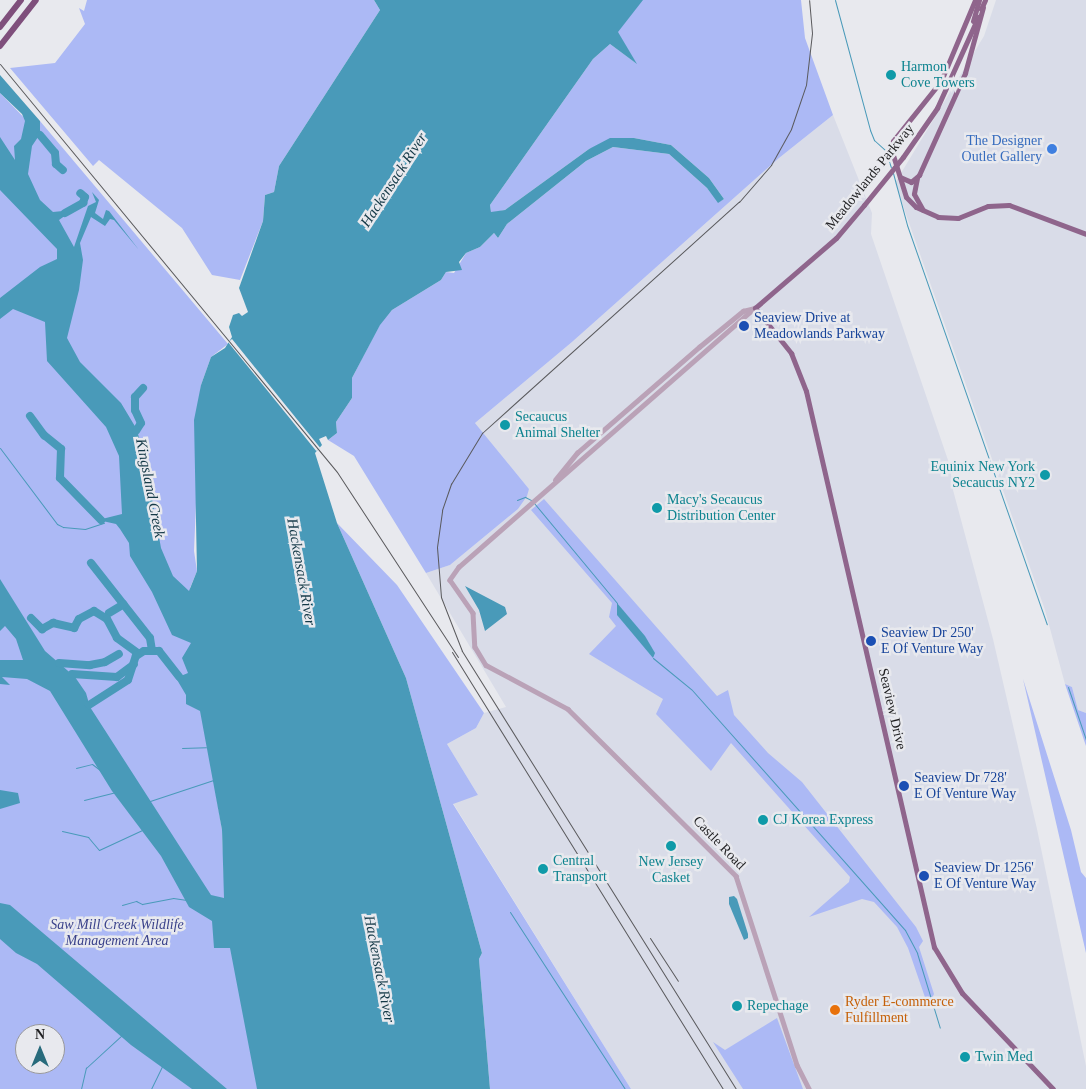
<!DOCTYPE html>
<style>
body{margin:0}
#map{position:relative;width:1086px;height:1089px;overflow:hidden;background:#e8e9ee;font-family:Georgia,serif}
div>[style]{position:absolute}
.built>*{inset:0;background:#d9dce8}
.green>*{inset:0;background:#acb9f5}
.water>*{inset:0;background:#499ab9}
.pier>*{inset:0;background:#e8e9ee;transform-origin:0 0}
.stream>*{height:1px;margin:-0.5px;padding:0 0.5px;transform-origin:0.5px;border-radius:0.5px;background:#499ab9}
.river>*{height:8px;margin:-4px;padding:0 4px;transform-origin:4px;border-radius:4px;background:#499ab9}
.minor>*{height:4.5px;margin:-2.25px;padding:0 2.25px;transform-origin:2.25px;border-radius:2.25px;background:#baa2b7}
.major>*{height:5px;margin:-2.5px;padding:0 2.5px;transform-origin:2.5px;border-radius:2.5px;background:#8f658c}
.highway>*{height:6px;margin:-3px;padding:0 3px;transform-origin:3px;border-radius:3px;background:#7f4f7c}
.rail>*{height:1px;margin:-0.5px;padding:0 0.5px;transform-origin:0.5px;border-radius:0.5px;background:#5a5a5d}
.major-bridge>*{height:5px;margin:-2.5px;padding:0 2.5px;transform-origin:2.5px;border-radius:2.5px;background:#8f658c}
.dots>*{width:14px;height:14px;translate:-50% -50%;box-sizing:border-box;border:2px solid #e8e9ee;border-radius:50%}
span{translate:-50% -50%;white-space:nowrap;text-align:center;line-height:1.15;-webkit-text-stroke:5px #e8e9ee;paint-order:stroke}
.culture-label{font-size:14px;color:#0d838f}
.left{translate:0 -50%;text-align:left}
.right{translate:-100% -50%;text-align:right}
.shop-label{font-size:14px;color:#366cbe}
.street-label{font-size:14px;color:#1f1f21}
.transit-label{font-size:14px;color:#164399}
.park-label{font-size:14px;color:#3a428b;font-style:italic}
.food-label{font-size:14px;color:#c56008}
.water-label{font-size:15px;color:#143947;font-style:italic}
.north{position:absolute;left:15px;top:1024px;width:50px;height:50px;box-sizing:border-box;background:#e8e9ee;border:1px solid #98989c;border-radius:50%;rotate:0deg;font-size:14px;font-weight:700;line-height:20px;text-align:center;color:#1f1f21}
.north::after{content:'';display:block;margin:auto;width:18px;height:22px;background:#286b7c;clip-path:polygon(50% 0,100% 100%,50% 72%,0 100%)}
</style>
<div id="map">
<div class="built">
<i style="clip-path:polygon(996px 0,1086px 0,1086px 713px,1078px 710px,1072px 687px,1065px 684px,1045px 610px,895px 183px,984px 36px)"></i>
<i style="clip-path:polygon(833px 115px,872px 213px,871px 234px,950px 466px,953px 490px,993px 639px,1037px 829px,1086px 1066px,1086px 1089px,631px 1089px,453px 803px,478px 795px,447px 744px,476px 728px,484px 713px,506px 707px,426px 573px,450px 565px,518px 509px,529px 489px,475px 423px,572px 342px,779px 158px)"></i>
</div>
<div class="green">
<i style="clip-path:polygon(87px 0,374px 0,380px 10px,279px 166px,274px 192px,265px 195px,263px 221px,240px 280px,212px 275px,182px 228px,99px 160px,93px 166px,10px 68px,55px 63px,85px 24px,79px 8px,84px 11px)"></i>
<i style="clip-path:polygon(642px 0,801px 0,805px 38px,833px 115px,779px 158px,572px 342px,475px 423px,529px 489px,527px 496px,518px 509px,450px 565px,426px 573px,354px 456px,328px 440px,337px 433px,336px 422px,352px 398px,352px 378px,380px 324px,392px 310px,441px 280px,446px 272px,454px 273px,466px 253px,480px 247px,494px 233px,498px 238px,507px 224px,586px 161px,613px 147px,669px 154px,707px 188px,718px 202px,724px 199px,709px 178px,671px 145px,634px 138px,589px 149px,505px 210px,491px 213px,490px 205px,593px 59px,610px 44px,636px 63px,617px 32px)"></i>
<i style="clip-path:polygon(evenodd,0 93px,40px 134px,40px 121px,228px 344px,211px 357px,201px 385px,194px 551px,197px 571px,190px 588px,191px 643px,222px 830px,224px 877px,270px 1089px,0 1089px,0 93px,25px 1034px,55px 1034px,55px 1064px,25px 1064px,25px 1034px)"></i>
<i style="clip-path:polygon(544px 499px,717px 696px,728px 690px,734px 715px,768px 753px,802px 782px,916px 927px,923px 941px,919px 947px,934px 994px,928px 1006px,908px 948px,897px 927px,874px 902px,862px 899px,809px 917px,849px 882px,850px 877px,731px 743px,711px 771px,656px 714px,663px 699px,589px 654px,616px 626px,609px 617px,612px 603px,531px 510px)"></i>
<i style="clip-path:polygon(337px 523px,397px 585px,484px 713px,476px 728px,447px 744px,478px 795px,453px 804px,631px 1089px,490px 1089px,479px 959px,482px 953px,406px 678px)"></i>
<i style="clip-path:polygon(1023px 679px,1071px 830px,1081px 872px,1086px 878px,1086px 953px)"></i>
<i style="clip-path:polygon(1065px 684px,1072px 687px,1078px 710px,1086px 713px,1086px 746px)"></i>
<i style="clip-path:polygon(777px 1018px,803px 1089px,743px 1089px,713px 1042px,725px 1050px)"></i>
</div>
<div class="water">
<i style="clip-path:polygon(374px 0,643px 0,618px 32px,637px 64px,610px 44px,593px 59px,490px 205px,491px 212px,505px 210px,589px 149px,610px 138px,634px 138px,671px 145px,709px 178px,724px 199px,718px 203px,707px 188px,669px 154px,613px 147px,586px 161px,507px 224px,498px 238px,494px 233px,480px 247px,466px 253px,459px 262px,462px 270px,446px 272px,441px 280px,392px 310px,380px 325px,352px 378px,352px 398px,336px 422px,337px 433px,328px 440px,326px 436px,319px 439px,322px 445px,315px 453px,337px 523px,406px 678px,482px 953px,479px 959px,490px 1089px,257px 1089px,230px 948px,214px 948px,212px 921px,189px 907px,161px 856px,112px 791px,50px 691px,27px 679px,2px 677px,10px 685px,0 684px,0 660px,23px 660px,16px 639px,5px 626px,0 631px,0 579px,45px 651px,75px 677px,86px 693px,90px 707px,211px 895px,224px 898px,222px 830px,200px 711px,186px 704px,186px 695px,176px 678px,188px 673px,182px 658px,191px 643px,172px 635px,152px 592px,130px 556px,129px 543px,120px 529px,116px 524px,98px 520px,122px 514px,119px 456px,106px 427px,47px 361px,45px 322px,13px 309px,0 319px,0 298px,40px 267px,57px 259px,57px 249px,0 190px,0 137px,15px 160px,14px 146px,21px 139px,25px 121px,22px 114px,0 93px,0 75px,40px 121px,40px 134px,32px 146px,28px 174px,40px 200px,53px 212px,63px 211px,66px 215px,59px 220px,74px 247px,88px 206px,96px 202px,92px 192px,99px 200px,95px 213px,103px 219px,106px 210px,109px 211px,139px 250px,114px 220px,110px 219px,105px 226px,91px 217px,80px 243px,83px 260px,79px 290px,67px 338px,80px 362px,121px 403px,136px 428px,144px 453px,161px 548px,173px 576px,189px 591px,197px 571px,194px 420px,201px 385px,211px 357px,225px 348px,232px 337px,229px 327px,233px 315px,239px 313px,242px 316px,248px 312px,239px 288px,263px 221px,265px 195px,274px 192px,279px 166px,380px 10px)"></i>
<i style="clip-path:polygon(465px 586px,505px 607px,507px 614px,485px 631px,479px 610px)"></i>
<i style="clip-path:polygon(617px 603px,645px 636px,655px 653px,653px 658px,617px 615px)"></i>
<i style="clip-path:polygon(0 790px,18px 793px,20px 803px,0 809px)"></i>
<i style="clip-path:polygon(734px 896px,737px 899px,748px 934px,748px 938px,744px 940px,729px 904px,729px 897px)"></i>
<i style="clip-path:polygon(0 903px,10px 905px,227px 1089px,192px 1089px,131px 1045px,37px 964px,16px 953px,0 939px)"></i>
</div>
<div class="pier">
<i style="left:232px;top:339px;width:140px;height:5px;rotate:51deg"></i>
</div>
<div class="stream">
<i style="left:835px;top:0;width:135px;rotate:74.9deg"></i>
<i style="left:870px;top:130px;width:11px;rotate:68deg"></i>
<i style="left:874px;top:140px;width:15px;rotate:42deg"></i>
<i style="left:885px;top:150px;width:18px;rotate:71deg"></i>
<i style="left:893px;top:173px;width:54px;rotate:74.9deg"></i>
<i style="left:907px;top:225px;width:423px;rotate:70.7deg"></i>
<i style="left:0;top:448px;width:95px;rotate:53.1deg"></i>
<i style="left:57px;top:524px;width:7px;rotate:27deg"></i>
<i style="left:63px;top:527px;width:22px;rotate:5deg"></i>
<i style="left:85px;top:529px;width:20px;rotate:-18deg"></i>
<i style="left:517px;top:500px;width:9px;rotate:-21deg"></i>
<i style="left:525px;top:497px;width:7px;rotate:27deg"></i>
<i style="left:534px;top:503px;width:130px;rotate:50.3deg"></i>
<i style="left:653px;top:658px;width:50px;rotate:39.4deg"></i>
<i style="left:692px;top:690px;width:321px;rotate:48.4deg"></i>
<i style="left:905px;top:930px;width:26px;rotate:62deg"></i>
<i style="left:917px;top:953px;width:78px;rotate:73deg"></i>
<i style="left:1068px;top:687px;width:56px;rotate:71.2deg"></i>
<i style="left:182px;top:748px;width:24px;rotate:-2deg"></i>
<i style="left:76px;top:768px;width:16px;rotate:-14deg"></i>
<i style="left:92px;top:764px;width:10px;rotate:37deg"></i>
<i style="left:84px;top:800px;width:30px;rotate:-14deg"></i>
<i style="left:150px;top:801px;width:66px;rotate:-18.4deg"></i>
<i style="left:62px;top:831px;width:27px;rotate:13deg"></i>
<i style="left:88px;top:837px;width:17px;rotate:50deg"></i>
<i style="left:99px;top:850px;width:47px;rotate:-24.9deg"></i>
<i style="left:122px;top:905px;width:15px;rotate:-16deg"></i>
<i style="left:136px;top:901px;width:7px;rotate:27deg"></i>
<i style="left:142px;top:904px;width:32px;rotate:-11deg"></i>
<i style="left:173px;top:898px;width:14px;rotate:8deg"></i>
<i style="left:510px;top:912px;width:211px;rotate:57deg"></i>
<i style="left:81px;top:1089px;width:22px;rotate:-77deg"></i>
<i style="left:86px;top:1068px;width:49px;rotate:-42.5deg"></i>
<i style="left:151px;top:1089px;width:25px;rotate:-64deg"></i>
</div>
<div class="river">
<i style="left:40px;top:135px;width:23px;rotate:50deg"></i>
<i style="left:55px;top:153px;width:11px;rotate:85deg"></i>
<i style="left:56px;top:164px;width:9px;rotate:41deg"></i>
<i style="left:65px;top:213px;width:21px;rotate:-29deg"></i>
<i style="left:83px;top:203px;width:6px;rotate:-72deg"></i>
<i style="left:85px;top:197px;width:6px;rotate:-141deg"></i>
<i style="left:30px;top:416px;width:24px;rotate:54deg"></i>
<i style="left:44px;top:435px;width:22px;rotate:39deg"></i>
<i style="left:61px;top:449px;width:29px;rotate:92deg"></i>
<i style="left:60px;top:478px;width:59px;rotate:45.7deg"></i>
<i style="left:136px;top:431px;width:9px;rotate:-58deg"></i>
<i style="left:141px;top:423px;width:14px;rotate:-115deg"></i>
<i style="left:135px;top:410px;width:13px;rotate:-90deg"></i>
<i style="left:135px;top:397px;width:12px;rotate:-48deg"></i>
<i style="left:91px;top:563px;width:95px;rotate:51.8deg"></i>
<i style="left:150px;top:638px;width:12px;rotate:81deg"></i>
<i style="left:109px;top:613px;width:17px;rotate:-31deg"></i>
<i style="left:31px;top:618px;width:16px;rotate:45deg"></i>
<i style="left:42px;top:629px;width:13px;rotate:-29deg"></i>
<i style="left:53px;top:623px;width:22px;rotate:13deg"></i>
<i style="left:74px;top:628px;width:10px;rotate:-61deg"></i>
<i style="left:79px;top:619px;width:17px;rotate:-28deg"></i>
<i style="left:94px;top:611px;width:15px;rotate:32deg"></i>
<i style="left:107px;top:619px;width:21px;rotate:62deg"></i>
<i style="left:117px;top:638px;width:26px;rotate:36deg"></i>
<i style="left:59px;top:663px;width:31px;rotate:4deg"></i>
<i style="left:90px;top:665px;width:15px;rotate:-11deg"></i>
<i style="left:105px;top:662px;width:16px;rotate:-30deg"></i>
<i style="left:72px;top:674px;width:45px;rotate:3.8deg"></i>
<i style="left:117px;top:677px;width:21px;rotate:-37deg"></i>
<i style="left:89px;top:705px;width:46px;rotate:-32.7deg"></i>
<i style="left:128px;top:680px;width:25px;rotate:-72deg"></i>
<i style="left:136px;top:656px;width:9px;rotate:-32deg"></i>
<i style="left:144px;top:651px;width:15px"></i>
<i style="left:159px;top:651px;width:33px;rotate:52deg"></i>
</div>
<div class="minor">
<i style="left:755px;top:308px;width:393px;rotate:138.8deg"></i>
<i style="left:459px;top:567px;width:16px;rotate:125deg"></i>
<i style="left:450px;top:580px;width:40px;rotate:55.1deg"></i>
<i style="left:473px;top:613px;width:34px;rotate:87deg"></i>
<i style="left:475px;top:647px;width:21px;rotate:59deg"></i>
<i style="left:486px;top:665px;width:93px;rotate:28.2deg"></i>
<i style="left:568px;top:709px;width:237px;rotate:44.8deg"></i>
<i style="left:736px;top:876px;width:199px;rotate:72.1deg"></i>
<i style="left:797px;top:1065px;width:27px;rotate:63deg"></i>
<i style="left:555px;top:480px;width:35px;rotate:-51deg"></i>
<i style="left:577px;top:453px;width:162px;rotate:-41deg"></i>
<i style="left:699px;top:347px;width:57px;rotate:-39.3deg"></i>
<i style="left:743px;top:311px;width:12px;rotate:-14deg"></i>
</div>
<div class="major">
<i style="left:975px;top:0;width:88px;rotate:112.8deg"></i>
<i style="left:941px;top:81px;width:77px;rotate:128.7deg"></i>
<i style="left:893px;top:141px;width:14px;rotate:90deg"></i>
<i style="left:893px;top:155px;width:44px;rotate:72.8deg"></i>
<i style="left:906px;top:197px;width:14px;rotate:45deg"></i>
<i style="left:916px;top:207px;width:24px;rotate:24deg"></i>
<i style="left:938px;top:217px;width:20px;rotate:3deg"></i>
<i style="left:958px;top:218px;width:32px;rotate:-22deg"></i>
<i style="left:988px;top:206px;width:21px;rotate:-3deg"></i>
<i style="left:1009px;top:205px;width:82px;rotate:20.6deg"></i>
<i style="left:981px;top:9px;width:10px;rotate:-66deg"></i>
<i style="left:973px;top:21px;width:22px;rotate:-74deg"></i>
<i style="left:903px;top:157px;width:60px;rotate:-55.2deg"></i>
<i style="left:937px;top:108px;width:100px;rotate:-65.7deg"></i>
<i style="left:900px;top:177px;width:12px;rotate:24deg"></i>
<i style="left:911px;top:182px;width:11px;rotate:-41deg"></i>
<i style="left:919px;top:175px;width:112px;rotate:-65.7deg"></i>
<i style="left:965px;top:73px;width:68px;rotate:-74.7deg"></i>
<i style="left:917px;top:178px;width:16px;rotate:101deg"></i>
<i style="left:914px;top:194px;width:18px;rotate:61deg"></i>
<i style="left:864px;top:205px;width:43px;rotate:130.3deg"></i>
<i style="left:836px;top:238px;width:107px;rotate:139.2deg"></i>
<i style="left:755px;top:308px;width:58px;rotate:51.3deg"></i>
<i style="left:791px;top:353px;width:41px;rotate:68.5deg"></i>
<i style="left:806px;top:391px;width:571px;rotate:77.04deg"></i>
<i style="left:934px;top:947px;width:54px;rotate:58.7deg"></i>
<i style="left:962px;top:993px;width:132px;rotate:46.5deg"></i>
</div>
<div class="highway">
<i style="left:0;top:27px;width:34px;rotate:-52deg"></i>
<i style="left:0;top:46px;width:58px;rotate:-52deg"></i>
</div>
<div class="rail">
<i style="left:0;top:64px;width:529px;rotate:50.44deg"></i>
<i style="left:337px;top:472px;width:221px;rotate:56.8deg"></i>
<i style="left:452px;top:652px;width:514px;rotate:58.2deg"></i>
<i style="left:650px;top:938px;width:51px;rotate:56.9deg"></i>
<i style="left:736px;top:1089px;width:517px;rotate:-122.03deg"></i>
<i style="left:462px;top:651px;width:58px;rotate:-111.3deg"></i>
<i style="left:441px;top:597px;width:50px;rotate:-94.6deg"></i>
<i style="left:437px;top:547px;width:37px;rotate:-82deg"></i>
<i style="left:442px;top:510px;width:28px;rotate:-71deg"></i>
<i style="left:451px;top:484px;width:60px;rotate:-58.7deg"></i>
<i style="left:482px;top:433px;width:346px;rotate:-42deg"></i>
<i style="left:739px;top:202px;width:49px;rotate:-49.1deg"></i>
<i style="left:771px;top:165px;width:41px;rotate:-60.9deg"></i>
<i style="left:791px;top:129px;width:46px;rotate:-71.2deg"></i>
<i style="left:806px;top:85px;width:52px;rotate:-83.4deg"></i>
<i style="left:812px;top:33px;width:33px;rotate:-95deg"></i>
</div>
<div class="major-bridge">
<i style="left:864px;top:205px;width:62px;rotate:-50.9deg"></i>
</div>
<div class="dots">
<i style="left:891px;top:75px;background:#0f9aa8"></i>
<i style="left:1052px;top:149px;background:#3f7fe0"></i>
<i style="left:744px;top:326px;background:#1a4fb4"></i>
<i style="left:505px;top:425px;background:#0f9aa8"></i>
<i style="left:1045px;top:475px;background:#0f9aa8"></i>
<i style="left:657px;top:508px;background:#0f9aa8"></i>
<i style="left:871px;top:641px;background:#1a4fb4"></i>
<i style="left:904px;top:786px;background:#1a4fb4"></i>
<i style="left:763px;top:820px;background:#0f9aa8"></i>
<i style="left:671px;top:846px;background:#0f9aa8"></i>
<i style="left:543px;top:869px;background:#0f9aa8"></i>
<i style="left:924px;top:876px;background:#1a4fb4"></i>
<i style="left:737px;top:1006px;background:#0f9aa8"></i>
<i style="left:835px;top:1010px;background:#e8710a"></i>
<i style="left:965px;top:1057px;background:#0f9aa8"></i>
</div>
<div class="culture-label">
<span class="left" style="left:901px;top:75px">Harmon<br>Cove Towers</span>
<span class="left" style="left:515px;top:425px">Secaucus<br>Animal Shelter</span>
<span class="right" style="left:1035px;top:475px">Equinix New York<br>Secaucus NY2</span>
<span class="left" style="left:667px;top:508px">Macy's Secaucus<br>Distribution Center</span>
<span class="left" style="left:773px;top:820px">CJ Korea Express</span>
<span class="left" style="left:553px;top:869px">Central<br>Transport</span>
<span style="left:671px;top:870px">New Jersey<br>Casket</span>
<span class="left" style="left:747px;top:1006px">Repechage</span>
<span class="left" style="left:975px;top:1057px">Twin Med</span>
</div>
<div class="shop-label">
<span class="right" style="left:1042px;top:149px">The Designer<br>Outlet Gallery</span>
</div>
<div class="street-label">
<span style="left:870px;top:177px;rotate:-51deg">Meadowlands Parkway</span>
<span style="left:892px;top:709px;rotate:77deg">Seaview Drive</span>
<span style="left:719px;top:843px;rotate:46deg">Castle Road</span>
</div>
<div class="transit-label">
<span class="left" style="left:754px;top:326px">Seaview Drive at<br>Meadowlands Parkway</span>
<span class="left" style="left:881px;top:641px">Seaview Dr 250'<br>E Of Venture Way</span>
<span class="left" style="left:914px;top:786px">Seaview Dr 728'<br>E Of Venture Way</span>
<span class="left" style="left:934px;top:876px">Seaview Dr 1256'<br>E Of Venture Way</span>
</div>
<div class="park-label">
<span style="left:117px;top:933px">Saw Mill Creek Wildlife<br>Management Area</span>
</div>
<div class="food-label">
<span class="left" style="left:845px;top:1010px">Ryder E-commerce<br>Fulfillment</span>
</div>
<div class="water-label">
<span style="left:394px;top:180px;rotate:-57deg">Hackensack River</span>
<span style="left:150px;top:488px;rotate:79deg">Kingsland Creek</span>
<span style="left:301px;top:572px;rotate:80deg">Hackensack River</span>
<span style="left:379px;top:969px;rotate:79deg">Hackensack River</span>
</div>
<div class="north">N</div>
</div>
